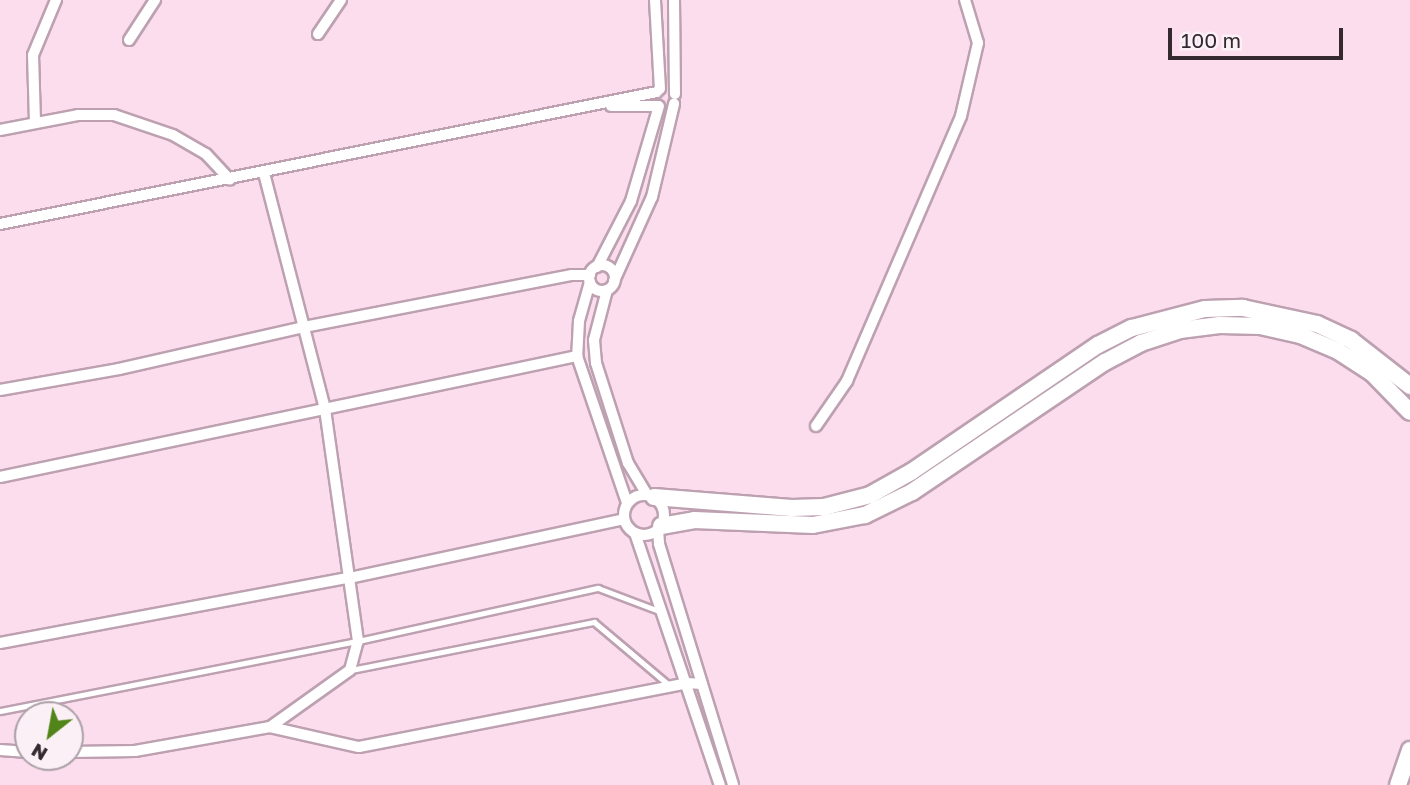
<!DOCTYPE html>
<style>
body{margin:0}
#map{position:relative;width:1410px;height:785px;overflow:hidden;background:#fbddee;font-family:"Golos Text",sans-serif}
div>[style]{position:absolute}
.roads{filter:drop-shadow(2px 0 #bda1b1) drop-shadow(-2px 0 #bda1b1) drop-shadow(0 2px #bda1b1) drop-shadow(0 -2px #bda1b1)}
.lane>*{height:5px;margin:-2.5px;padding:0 2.5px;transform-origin:2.5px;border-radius:2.5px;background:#fff}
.street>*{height:10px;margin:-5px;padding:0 5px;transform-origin:5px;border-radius:5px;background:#fff}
.street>.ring{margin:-5px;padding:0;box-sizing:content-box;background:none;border:10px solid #fff;border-radius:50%}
.secondary>*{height:16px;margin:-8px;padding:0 8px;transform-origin:8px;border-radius:8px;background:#fff}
span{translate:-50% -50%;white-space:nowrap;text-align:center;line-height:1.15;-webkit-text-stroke:5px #fcf0f7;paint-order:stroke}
.north{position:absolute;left:14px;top:701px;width:70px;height:70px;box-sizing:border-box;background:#fcf0f7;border:2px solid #aca0a7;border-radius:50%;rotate:211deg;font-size:19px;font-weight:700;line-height:28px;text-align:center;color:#34292f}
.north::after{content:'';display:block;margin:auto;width:24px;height:32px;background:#518419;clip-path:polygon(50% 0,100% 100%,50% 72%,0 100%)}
.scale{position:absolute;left:1168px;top:28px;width:175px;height:32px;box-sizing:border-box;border:4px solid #34292f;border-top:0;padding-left:9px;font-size:21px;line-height:24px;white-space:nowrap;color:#34292f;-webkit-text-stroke:5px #fcf0f7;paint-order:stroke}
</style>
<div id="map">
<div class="roads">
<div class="lane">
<i style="left:351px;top:670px;width:248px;rotate:-11.2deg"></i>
<i style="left:594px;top:622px;width:99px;rotate:40.1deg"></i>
<i style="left:0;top:711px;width:365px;rotate:-11.1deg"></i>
<i style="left:358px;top:641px;width:246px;rotate:-12.5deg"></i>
<i style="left:598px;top:588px;width:65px;rotate:20.7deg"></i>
</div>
<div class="street">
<i style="left:655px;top:0;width:89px;rotate:86.8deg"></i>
<i style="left:674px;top:0;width:94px;rotate:89.4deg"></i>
<i style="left:318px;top:34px;width:41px;rotate:-55.9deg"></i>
<i style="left:129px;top:40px;width:48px;rotate:-57deg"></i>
<i style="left:611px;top:106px;width:47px"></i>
<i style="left:35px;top:122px;width:67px;rotate:-91.7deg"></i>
<i style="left:33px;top:55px;width:60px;rotate:-67.3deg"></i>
<i style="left:0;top:130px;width:79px;rotate:-10.9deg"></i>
<i style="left:78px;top:115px;width:36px"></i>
<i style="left:114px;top:115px;width:62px;rotate:18.7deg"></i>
<i style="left:173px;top:135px;width:38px;rotate:30deg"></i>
<i style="left:206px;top:154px;width:35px;rotate:47deg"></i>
<i style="left:0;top:224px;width:670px;rotate:-11.36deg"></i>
<i class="ring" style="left:589px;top:265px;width:16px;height:16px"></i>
<i style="left:597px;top:267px;width:74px;rotate:-62.7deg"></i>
<i style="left:631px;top:201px;width:99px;rotate:-73.6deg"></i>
<i style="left:614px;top:281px;width:92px;rotate:-65.7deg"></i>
<i style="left:652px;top:197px;width:96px;rotate:-76.7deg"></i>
<i style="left:590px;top:282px;width:41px;rotate:105.8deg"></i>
<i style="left:579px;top:321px;width:35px;rotate:93deg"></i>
<i style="left:577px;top:356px;width:155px;rotate:71.2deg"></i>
<i style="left:607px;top:290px;width:52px;rotate:104.6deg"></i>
<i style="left:594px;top:340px;width:23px;rotate:85deg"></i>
<i style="left:596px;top:363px;width:105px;rotate:72.3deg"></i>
<i style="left:628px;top:463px;width:37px;rotate:59deg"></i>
<i style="left:0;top:390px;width:121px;rotate:-10deg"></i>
<i style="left:119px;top:369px;width:190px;rotate:-12.8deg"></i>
<i style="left:304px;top:327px;width:273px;rotate:-11deg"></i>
<i style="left:572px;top:275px;width:18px"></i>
<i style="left:816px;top:426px;width:55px;rotate:-55.4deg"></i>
<i style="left:847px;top:381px;width:288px;rotate:-66.7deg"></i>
<i style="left:961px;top:116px;width:75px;rotate:-76.9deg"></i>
<i style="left:978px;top:43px;width:45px;rotate:-106.8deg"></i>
<i style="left:0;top:477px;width:590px;rotate:-11.84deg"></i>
<i class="ring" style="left:624px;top:495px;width:30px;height:30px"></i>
<i style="left:658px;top:529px;width:15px;rotate:86deg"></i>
<i style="left:659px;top:544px;width:252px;rotate:72.9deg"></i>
<i style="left:635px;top:533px;width:266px;rotate:71.4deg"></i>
<i style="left:0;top:643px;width:355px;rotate:-10.6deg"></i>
<i style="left:349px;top:578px;width:281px;rotate:-12.1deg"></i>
<i style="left:270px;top:727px;width:91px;rotate:12.7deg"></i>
<i style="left:359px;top:747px;width:334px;rotate:-11deg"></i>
<i style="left:687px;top:683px;width:15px;rotate:4deg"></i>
<i style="left:0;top:750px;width:28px;rotate:4deg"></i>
<i style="left:70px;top:752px;width:65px;rotate:-0.9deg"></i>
<i style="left:135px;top:751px;width:137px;rotate:-10.1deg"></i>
<i style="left:270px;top:727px;width:98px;rotate:-35.5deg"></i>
<i style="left:350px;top:670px;width:30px;rotate:-75deg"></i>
<i style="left:358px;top:641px;width:234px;rotate:-98.1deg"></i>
<i style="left:325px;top:409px;width:244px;rotate:-104.5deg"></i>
</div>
<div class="secondary">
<i style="left:654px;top:497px;width:138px;rotate:4.6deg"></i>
<i style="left:792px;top:508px;width:32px;rotate:-2deg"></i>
<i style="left:824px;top:507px;width:48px;rotate:-14.6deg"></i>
<i style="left:870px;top:495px;width:47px;rotate:-29.3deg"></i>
<i style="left:911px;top:472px;width:226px;rotate:-34.2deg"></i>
<i style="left:1098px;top:345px;width:38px;rotate:-27deg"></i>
<i style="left:1132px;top:328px;width:75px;rotate:-14.6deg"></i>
<i style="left:1205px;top:309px;width:38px;rotate:-2deg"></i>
<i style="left:1243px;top:308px;width:76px;rotate:12.2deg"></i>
<i style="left:1317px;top:324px;width:38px;rotate:25deg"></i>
<i style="left:1351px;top:340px;width:75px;rotate:37.9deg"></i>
<i style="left:661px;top:526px;width:34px;rotate:-10deg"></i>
<i style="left:694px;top:520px;width:119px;rotate:2.4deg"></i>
<i style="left:813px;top:525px;width:53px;rotate:-10.9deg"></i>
<i style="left:865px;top:515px;width:52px;rotate:-26.1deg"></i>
<i style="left:912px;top:492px;width:233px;rotate:-34deg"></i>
<i style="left:1105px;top:362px;width:41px;rotate:-27.8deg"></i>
<i style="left:1141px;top:343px;width:41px;rotate:-18.4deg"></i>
<i style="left:1180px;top:330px;width:40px;rotate:-7.1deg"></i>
<i style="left:1220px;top:325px;width:40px;rotate:1.4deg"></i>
<i style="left:1260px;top:326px;width:41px;rotate:12.7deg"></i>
<i style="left:1300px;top:335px;width:41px;rotate:22.8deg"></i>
<i style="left:1338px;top:351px;width:40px;rotate:32.9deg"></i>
<i style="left:1372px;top:373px;width:54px;rotate:45.7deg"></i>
<i style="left:1398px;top:785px;width:37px;rotate:-71deg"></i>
</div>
</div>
<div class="north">N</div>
<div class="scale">100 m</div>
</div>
